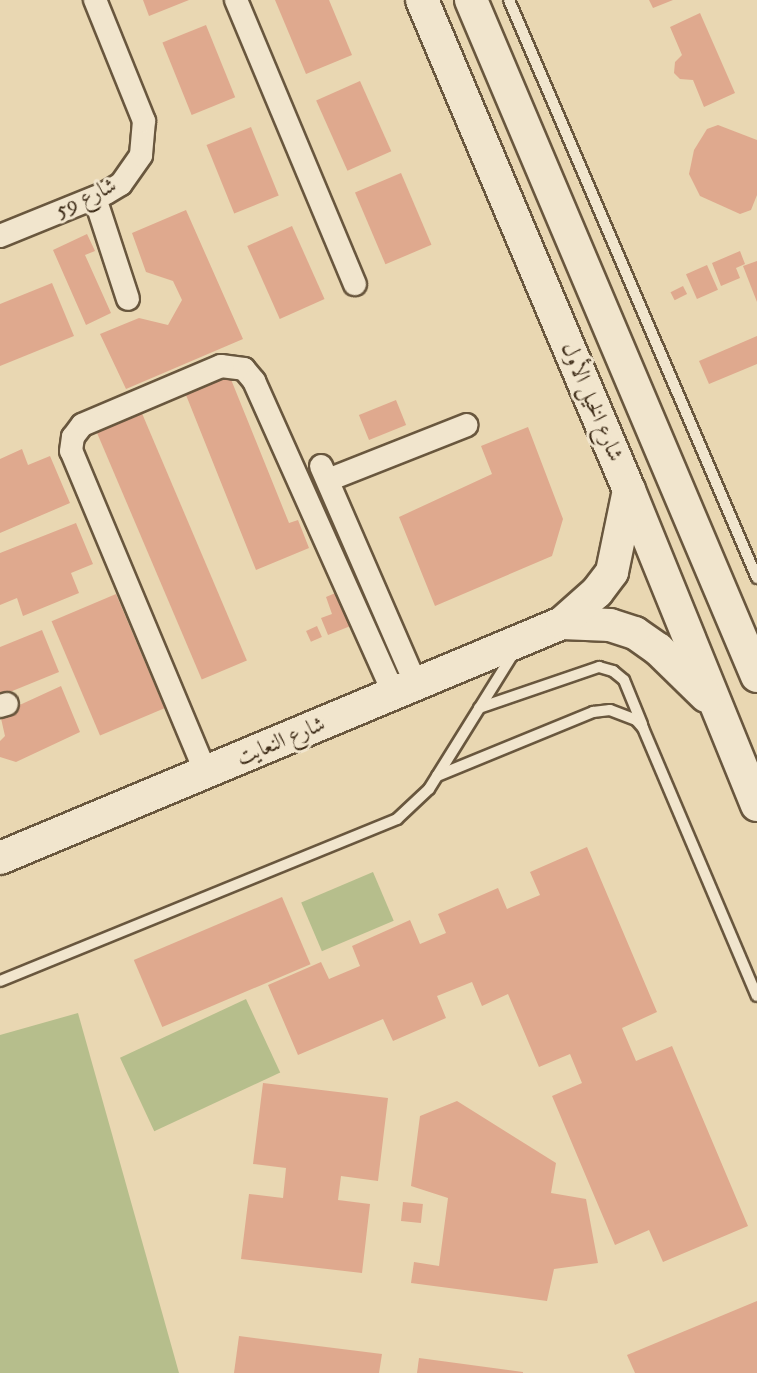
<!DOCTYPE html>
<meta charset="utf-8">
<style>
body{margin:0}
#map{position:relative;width:757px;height:1373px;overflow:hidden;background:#e9d7b2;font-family:"IM FELL DW Pica",Amiri,serif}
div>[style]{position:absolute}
.green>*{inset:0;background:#b6be8c;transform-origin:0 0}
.building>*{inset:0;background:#dfa98e;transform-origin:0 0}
.roads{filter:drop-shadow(2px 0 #69573e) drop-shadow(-2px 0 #69573e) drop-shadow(0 2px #69573e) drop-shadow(0 -2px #69573e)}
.lane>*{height:10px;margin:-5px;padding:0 5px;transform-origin:5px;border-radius:5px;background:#f1e5cd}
.street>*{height:22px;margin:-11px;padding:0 11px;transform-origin:11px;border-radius:11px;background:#f1e5cd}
.secondary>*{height:32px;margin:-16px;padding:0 16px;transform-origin:16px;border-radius:16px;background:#f1e5cd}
span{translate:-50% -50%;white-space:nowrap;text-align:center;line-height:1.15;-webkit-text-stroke:6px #f1e5cd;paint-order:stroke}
.street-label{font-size:22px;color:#3e2c18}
</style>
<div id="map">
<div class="green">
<i style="left:373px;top:872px;width:53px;height:78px;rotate:67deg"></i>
<i style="left:246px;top:999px;width:81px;height:139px;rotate:65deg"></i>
<i style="clip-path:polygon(78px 1013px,179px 1373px,0 1373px,0 1035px)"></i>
</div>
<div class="building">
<i style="clip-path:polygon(143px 0,189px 0,149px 16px)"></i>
<i style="clip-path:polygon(275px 0,329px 0,352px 55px,306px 74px)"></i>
<i style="clip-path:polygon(649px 0,673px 0,653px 8px)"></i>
<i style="clip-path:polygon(700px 13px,735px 93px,704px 107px,693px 80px,680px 79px,674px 73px,675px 62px,682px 55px,670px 27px)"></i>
<i style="left:206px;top:25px;width:78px;height:47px;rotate:68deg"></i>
<i style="left:360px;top:81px;width:77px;height:48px;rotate:66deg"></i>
<i style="clip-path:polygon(718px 125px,757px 140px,757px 195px,751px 210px,740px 214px,700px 196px,689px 174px,694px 150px,707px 129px)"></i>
<i style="left:251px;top:127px;width:74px;height:48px;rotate:68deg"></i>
<i style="left:401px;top:173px;width:78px;height:50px;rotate:67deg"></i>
<i style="clip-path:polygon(186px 210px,243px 339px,126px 389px,100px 334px,139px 318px,168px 325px,182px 300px,173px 281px,146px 272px,132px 233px)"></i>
<i style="left:292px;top:226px;width:80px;height:49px;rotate:66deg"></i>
<i style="clip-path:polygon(87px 234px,95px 251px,85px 255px,111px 313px,86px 325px,53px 250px)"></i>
<i style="clip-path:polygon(740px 251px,745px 264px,736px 268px,740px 278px,721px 286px,712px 263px)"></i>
<i style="clip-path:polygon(757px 261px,757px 302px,743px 266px)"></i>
<i style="left:707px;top:265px;width:27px;height:23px;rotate:66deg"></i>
<i style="clip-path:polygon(52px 283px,74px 336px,0 366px,0 304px)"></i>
<i style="left:683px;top:286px;width:9px;height:14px;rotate:63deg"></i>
<i style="clip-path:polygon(757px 336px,757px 364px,709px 384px,699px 361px)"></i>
<i style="clip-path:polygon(228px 372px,289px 523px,298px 520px,309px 548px,256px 570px,184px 390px)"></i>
<i style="left:396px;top:400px;width:27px;height:40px;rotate:68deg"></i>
<i style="left:141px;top:411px;width:271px;height:49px;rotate:67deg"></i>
<i style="clip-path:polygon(528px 427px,563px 519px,552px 556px,435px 606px,399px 517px,492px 474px,481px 446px)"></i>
<i style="clip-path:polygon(22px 449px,28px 465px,50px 456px,70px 503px,0 533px,0 459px)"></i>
<i style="clip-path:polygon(76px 523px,93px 564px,71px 573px,79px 593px,23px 616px,17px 598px,0 605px,0 553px)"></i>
<i style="clip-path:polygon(340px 591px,353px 625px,328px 635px,321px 618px,332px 614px,326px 597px)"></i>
<i style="left:116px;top:594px;width:124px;height:70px;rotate:67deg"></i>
<i style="left:317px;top:626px;width:12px;height:12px;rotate:66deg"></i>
<i style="clip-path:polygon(42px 630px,59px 672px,0 696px,0 647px)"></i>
<i style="clip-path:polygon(61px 686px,80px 732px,16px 762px,0 757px,0 741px,5px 736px,0 714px)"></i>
<i style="clip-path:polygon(587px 847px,657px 1012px,622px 1028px,636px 1061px,672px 1046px,748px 1226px,663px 1262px,649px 1230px,615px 1245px,552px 1096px,582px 1083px,570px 1054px,539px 1067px,508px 994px,482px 1006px,472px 982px,437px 996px,446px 1018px,393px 1041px,383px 1019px,298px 1055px,268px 985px,321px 962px,329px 979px,360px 966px,352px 946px,410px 920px,420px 944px,446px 933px,438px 914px,498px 888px,507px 909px,540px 895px,530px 872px)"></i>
<i style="left:282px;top:897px;width:73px;height:161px;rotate:67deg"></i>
<i style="clip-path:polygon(263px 1083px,388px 1098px,378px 1181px,341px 1176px,338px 1200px,370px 1204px,362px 1273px,241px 1259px,249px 1194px,283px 1198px,286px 1168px,253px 1164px)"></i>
<i style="clip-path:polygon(457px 1101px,556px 1163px,551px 1193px,586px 1199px,598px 1263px,554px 1269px,547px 1301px,411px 1283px,414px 1262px,439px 1266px,448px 1198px,411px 1186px,420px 1116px)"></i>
<i style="left:403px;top:1202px;width:20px;height:19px;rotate:6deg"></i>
<i style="clip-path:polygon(757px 1301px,757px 1373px,635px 1373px,627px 1355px)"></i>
<i style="clip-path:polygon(239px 1336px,382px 1354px,379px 1373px,234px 1373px)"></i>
<i style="clip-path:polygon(419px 1358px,523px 1372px,523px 1373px,417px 1373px)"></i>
</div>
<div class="roads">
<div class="lane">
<i style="left:509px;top:0;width:629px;rotate:66.78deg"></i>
<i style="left:479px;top:708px;width:127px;rotate:-18.9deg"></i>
<i style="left:599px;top:667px;width:15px;rotate:16deg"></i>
<i style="left:613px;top:671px;width:14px;rotate:39deg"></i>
<i style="left:624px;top:680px;width:48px;rotate:67.8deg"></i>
<i style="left:437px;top:776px;width:169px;rotate:-22.3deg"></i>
<i style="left:593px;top:712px;width:17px;rotate:-7deg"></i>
<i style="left:610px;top:710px;width:28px;rotate:21deg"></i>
<i style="left:636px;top:720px;width:11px;rotate:49deg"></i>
<i style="left:643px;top:728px;width:291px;rotate:67deg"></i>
<i style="left:0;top:981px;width:429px;rotate:-22.2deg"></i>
<i style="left:397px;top:819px;width:44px;rotate:-43.2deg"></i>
<i style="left:429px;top:789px;width:163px;rotate:-58.1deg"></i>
</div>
<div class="street">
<i style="left:236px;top:0;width:308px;rotate:67.3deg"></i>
<i style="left:95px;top:198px;width:106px;rotate:71.9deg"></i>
<i style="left:0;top:236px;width:114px;rotate:-22.1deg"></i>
<i style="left:106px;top:193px;width:17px;rotate:-31deg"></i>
<i style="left:121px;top:184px;width:35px;rotate:-55deg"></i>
<i style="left:141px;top:155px;width:34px;rotate:-85deg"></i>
<i style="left:144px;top:121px;width:131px;rotate:-112deg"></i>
<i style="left:321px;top:466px;width:239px;rotate:66.5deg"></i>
<i style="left:328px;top:480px;width:149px;rotate:-21.6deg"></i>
<i style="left:0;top:706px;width:7px;rotate:-16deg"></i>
<i style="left:206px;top:773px;width:349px;rotate:-112.7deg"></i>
<i style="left:71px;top:451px;width:14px;rotate:-82deg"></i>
<i style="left:73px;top:437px;width:15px;rotate:-53deg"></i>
<i style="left:82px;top:425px;width:151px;rotate:-23deg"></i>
<i style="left:221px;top:366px;width:23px;rotate:7deg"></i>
<i style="left:244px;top:369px;width:16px;rotate:50deg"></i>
<i style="left:254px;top:381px;width:343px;rotate:65.9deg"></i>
</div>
<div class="secondary">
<i style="left:422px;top:0;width:532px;rotate:67.1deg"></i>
<i style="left:629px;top:490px;width:340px;rotate:67.9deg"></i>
<i style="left:471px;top:0;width:734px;rotate:67.07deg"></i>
<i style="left:562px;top:623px;width:48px;rotate:2.4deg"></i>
<i style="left:610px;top:625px;width:26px;rotate:18deg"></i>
<i style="left:635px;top:633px;width:28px;rotate:35deg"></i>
<i style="left:658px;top:649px;width:67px;rotate:44.4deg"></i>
<i style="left:0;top:858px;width:609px;rotate:-22.69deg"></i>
<i style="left:562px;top:623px;width:47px;rotate:-41.5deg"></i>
<i style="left:597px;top:592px;width:25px;rotate:-53deg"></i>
<i style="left:612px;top:572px;width:84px;rotate:-78.3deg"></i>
</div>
</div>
<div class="street-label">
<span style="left:86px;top:198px;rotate:-26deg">شارع 59</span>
<span style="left:592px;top:402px;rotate:67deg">شارع الخيل الأول</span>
<span style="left:281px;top:741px;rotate:-23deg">شارع النعايت</span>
</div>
</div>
